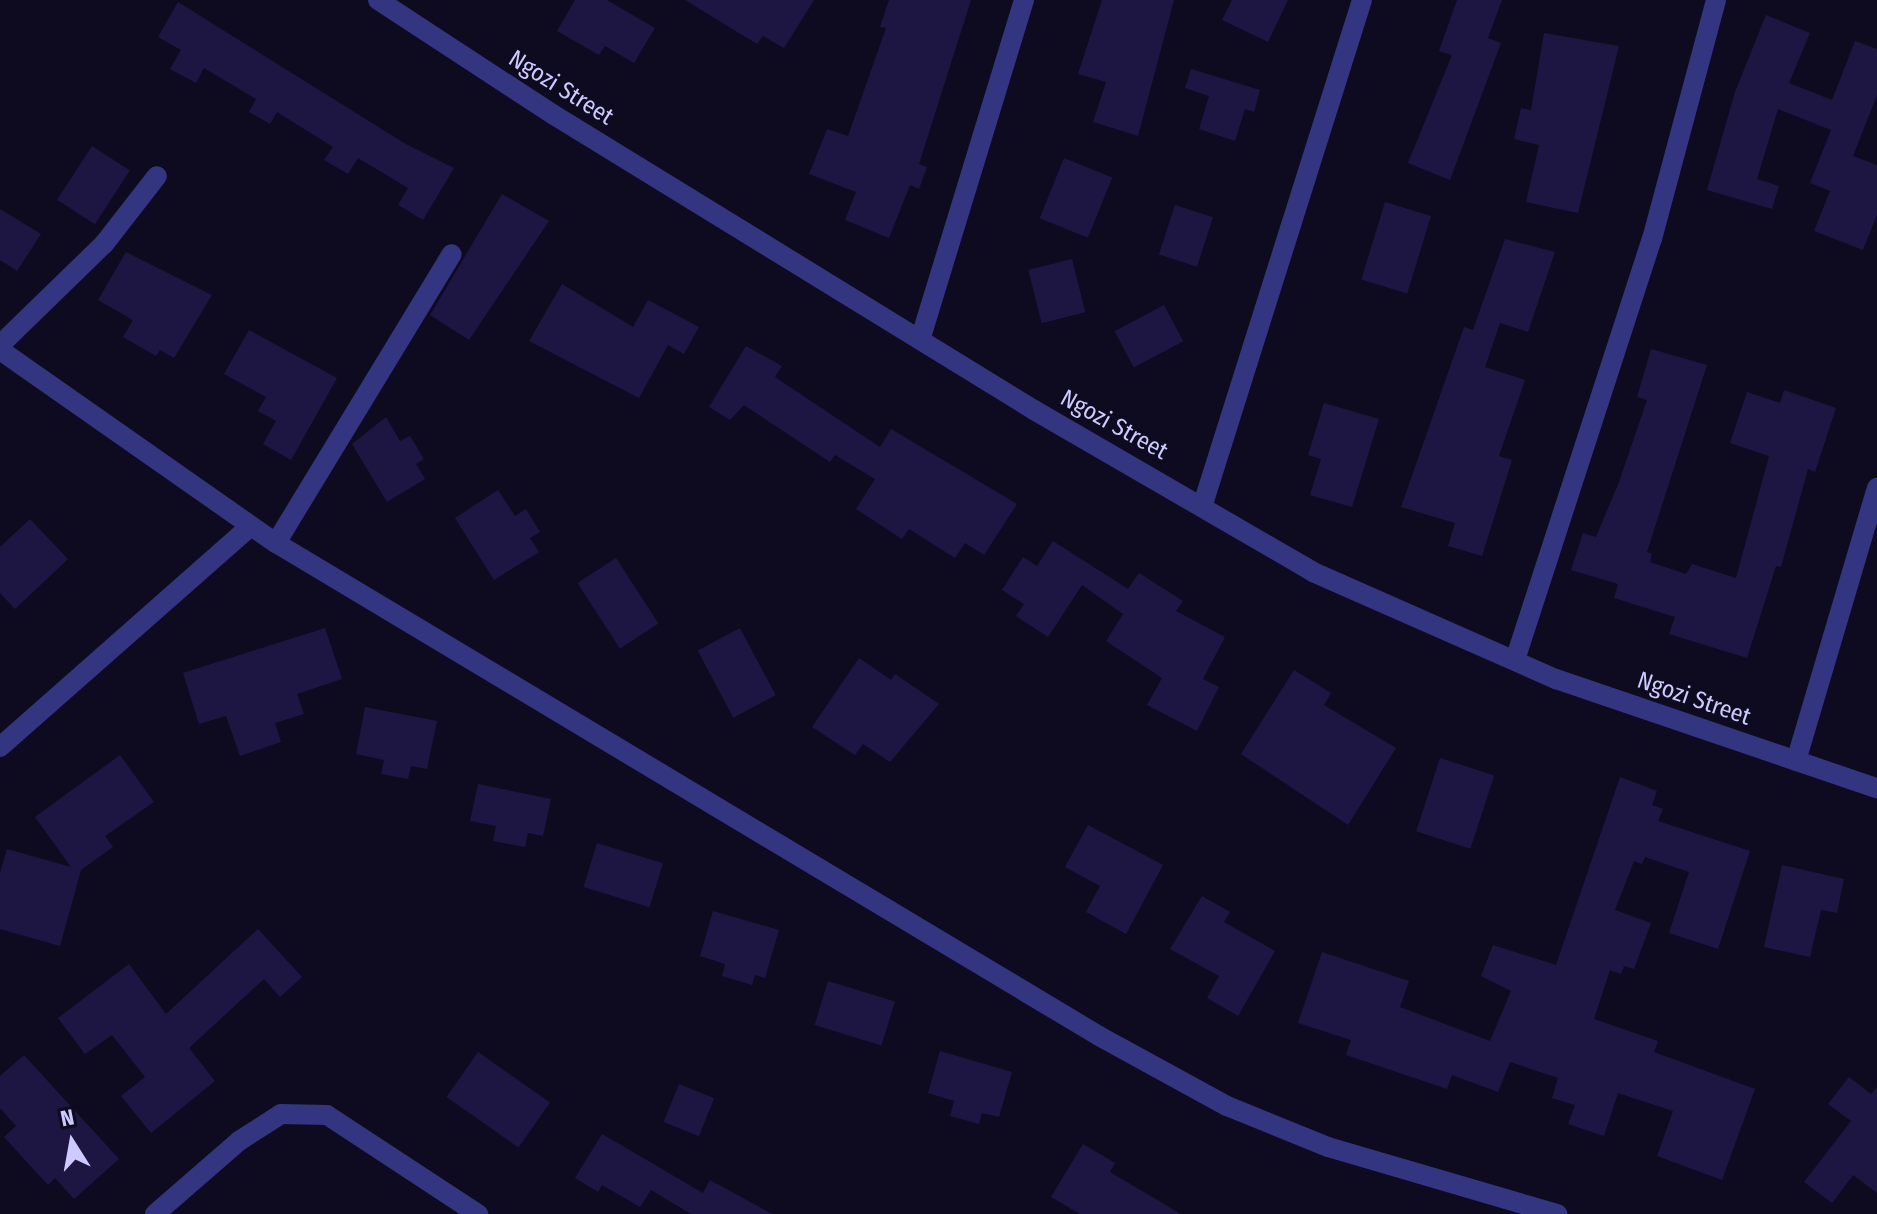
<!DOCTYPE html>
<style>
body{margin:0}
#map{position:relative;width:1877px;height:1214px;overflow:hidden;background:#0e0b20;font-family:"Fira Sans Condensed",sans-serif}
div>[style]{position:absolute}
.building>*{inset:0;background:#1d1642;transform-origin:0 0}
.minor>*{height:20px;margin:-10px;padding:0 10px;transform-origin:10px;border-radius:10px;background:#333581}
span{translate:-50% -50%;white-space:nowrap;text-align:center;line-height:1.15;-webkit-text-stroke:6px #0e0b20;paint-order:stroke}
.street-label{font-size:24px;color:#cdcaff}
.north{position:absolute;left:32px;top:1102px;width:80px;height:80px;-webkit-text-stroke:6px #0e0b20;paint-order:stroke;rotate:349deg;font-size:22px;font-weight:700;line-height:32px;text-align:center;color:#cdcaff}
.north::after{content:'';display:block;margin:auto;width:28px;height:36px;background:#cdcaff;clip-path:polygon(50% 0,100% 100%,50% 72%,0 100%)}
</style>
<div id="map">
<div class="building">
<i style="clip-path:polygon(575px 0,607px 0,655px 28px,634px 63px,605px 46px,599px 55px,557px 31px)"></i>
<i style="clip-path:polygon(685px 0,814px 0,784px 48px,763px 36px,757px 44px)"></i>
<i style="clip-path:polygon(889px 0,971px 0,919px 164px,927px 167px,919px 189px,910px 185px,889px 238px,845px 220px,856px 192px,809px 174px,827px 129px,848px 136px,886px 28px,880px 27px)"></i>
<i style="clip-path:polygon(1102px 0,1174px 0,1138px 136px,1093px 122px,1106px 82px,1078px 74px)"></i>
<i style="clip-path:polygon(1232px 0,1288px 0,1268px 42px,1222px 20px)"></i>
<i style="clip-path:polygon(1457px 0,1502px 0,1488px 38px,1501px 43px,1450px 180px,1408px 163px,1452px 55px,1439px 51px)"></i>
<i style="clip-path:polygon(178px 2px,404px 143px,454px 168px,423px 220px,398px 205px,408px 188px,358px 158px,348px 174px,324px 160px,333px 147px,277px 112px,270px 124px,249px 112px,256px 99px,204px 68px,196px 83px,170px 69px,181px 50px,158px 37px)"></i>
<i style="clip-path:polygon(1766px 15px,1810px 33px,1789px 83px,1832px 100px,1855px 41px,1877px 49px,1877px 95px,1853px 156px,1877px 165px,1877px 215px,1863px 250px,1814px 231px,1830px 191px,1810px 183px,1831px 130px,1778px 109px,1757px 179px,1779px 186px,1772px 209px,1707px 190px,1735px 92px)"></i>
<i style="clip-path:polygon(1544px 33px,1619px 46px,1578px 213px,1526px 202px,1539px 145px,1514px 139px,1521px 108px,1531px 110px)"></i>
<i style="clip-path:polygon(1191px 69px,1260px 90px,1254px 112px,1245px 109px,1235px 141px,1199px 129px,1209px 96px,1185px 88px)"></i>
<i style="left:92px;top:146px;width:45px;height:64px;rotate:33deg"></i>
<i style="left:1064px;top:158px;width:52px;height:65px;rotate:22deg"></i>
<i style="clip-path:polygon(502px 194px,549px 221px,469px 340px,430px 315px)"></i>
<i style="left:1385px;top:202px;width:48px;height:81px;rotate:17deg"></i>
<i style="left:1175px;top:205px;width:40px;height:52px;rotate:18deg"></i>
<i style="clip-path:polygon(0 209px,41px 234px,17px 271px,0 260px)"></i>
<i style="clip-path:polygon(1505px 239px,1555px 252px,1528px 332px,1500px 323px,1485px 367px,1525px 380px,1499px 456px,1512px 460px,1482px 556px,1448px 546px,1455px 523px,1401px 507px,1464px 327px,1473px 330px)"></i>
<i style="clip-path:polygon(126px 252px,212px 295px,174px 358px,160px 350px,156px 356px,123px 337px,133px 320px,98px 300px)"></i>
<i style="left:1072px;top:259px;width:55px;height:45px;rotate:76deg"></i>
<i style="clip-path:polygon(562px 284px,633px 327px,648px 300px,699px 327px,684px 354px,668px 345px,639px 398px,529px 341px)"></i>
<i style="left:1164px;top:305px;width:41px;height:56px;rotate:62deg"></i>
<i style="clip-path:polygon(249px 330px,337px 378px,291px 460px,263px 444px,276px 421px,258px 411px,266px 397px,224px 374px)"></i>
<i style="clip-path:polygon(746px 346px,782px 366px,775px 377px,880px 447px,891px 429px,1017px 504px,984px 555px,965px 543px,955px 558px,909px 529px,902px 539px,856px 509px,875px 479px,835px 455px,830px 462px,744px 405px,730px 420px,709px 407px)"></i>
<i style="clip-path:polygon(1651px 349px,1707px 365px,1647px 552px,1652px 554px,1650px 562px,1686px 574px,1692px 564px,1736px 578px,1769px 456px,1730px 443px,1747px 392px,1780px 403px,1784px 390px,1836px 408px,1815px 472px,1808px 469px,1781px 567px,1776px 566px,1747px 658px,1669px 634px,1675px 617px,1614px 598px,1618px 584px,1571px 570px,1583px 533px,1596px 537px,1619px 482px,1647px 400px,1637px 397px)"></i>
<i style="clip-path:polygon(1324px 403px,1379px 419px,1352px 507px,1310px 495px,1321px 459px,1308px 455px)"></i>
<i style="clip-path:polygon(386px 417px,400px 441px,410px 436px,424px 459px,416px 464px,425px 479px,387px 502px,352px 444px)"></i>
<i style="clip-path:polygon(498px 490px,515px 516px,526px 509px,540px 532px,530px 538px,539px 552px,494px 580px,455px 518px)"></i>
<i style="clip-path:polygon(30px 519px,68px 559px,15px 609px,0 593px,0 547px)"></i>
<i style="clip-path:polygon(1053px 541px,1128px 589px,1139px 573px,1183px 601px,1176px 611px,1225px 637px,1203px 679px,1219px 687px,1197px 731px,1147px 705px,1162px 678px,1106px 641px,1123px 614px,1082px 585px,1048px 637px,1016px 616px,1024px 604px,1002px 590px,1023px 557px,1037px 566px)"></i>
<i style="left:616px;top:558px;width:78px;height:46px;rotate:57deg"></i>
<i style="clip-path:polygon(325px 628px,342px 679px,297px 694px,304px 714px,275px 723px,281px 742px,240px 756px,226px 716px,199px 724px,183px 673px)"></i>
<i style="left:740px;top:628px;width:76px;height:48px;rotate:62deg"></i>
<i style="clip-path:polygon(859px 658px,891px 680px,895px 674px,939px 704px,890px 762px,863px 744px,855px 755px,812px 727px)"></i>
<i style="clip-path:polygon(1294px 670px,1331px 693px,1324px 705px,1396px 748px,1348px 825px,1241px 754px)"></i>
<i style="clip-path:polygon(365px 707px,437px 721px,427px 769px,411px 766px,408px 779px,381px 774px,384px 760px,356px 754px)"></i>
<i style="clip-path:polygon(120px 755px,154px 802px,105px 836px,113px 847px,81px 870px,60px 946px,0 929px,0 873px,7px 849px,71px 867px,35px 817px)"></i>
<i style="left:1440px;top:758px;width:57px;height:77px;rotate:18deg"></i>
<i style="clip-path:polygon(1620px 777px,1657px 791px,1652px 805px,1663px 809px,1658px 821px,1750px 851px,1718px 949px,1669px 933px,1689px 872px,1645px 857px,1642px 864px,1634px 861px,1615px 910px,1651px 923px,1634px 969px,1624px 966px,1621px 974px,1610px 970px,1594px 1019px,1658px 1041px,1654px 1052px,1755px 1089px,1722px 1180px,1657px 1156px,1673px 1111px,1618px 1093px,1604px 1136px,1568px 1124px,1575px 1105px,1552px 1098px,1558px 1078px,1510px 1062px,1498px 1092px,1452px 1075px,1447px 1089px,1346px 1055px,1351px 1040px,1298px 1023px,1322px 952px,1409px 981px,1400px 1007px,1490px 1041px,1511px 991px,1481px 976px,1493px 945px,1556px 965px)"></i>
<i style="clip-path:polygon(478px 784px,551px 799px,543px 836px,528px 833px,525px 847px,493px 841px,496px 826px,470px 821px)"></i>
<i style="clip-path:polygon(1088px 825px,1163px 865px,1126px 934px,1086px 912px,1100px 886px,1065px 867px)"></i>
<i style="left:597px;top:843px;width:69px;height:46px;rotate:17deg"></i>
<i style="clip-path:polygon(1782px 865px,1844px 879px,1837px 913px,1821px 910px,1810px 957px,1764px 947px)"></i>
<i style="clip-path:polygon(1202px 896px,1230px 912px,1224px 922px,1275px 951px,1238px 1016px,1207px 998px,1219px 976px,1170px 949px)"></i>
<i style="clip-path:polygon(713px 911px,779px 930px,765px 978px,755px 975px,752px 985px,722px 976px,725px 964px,700px 956px)"></i>
<i style="clip-path:polygon(258px 929px,302px 977px,280px 997px,264px 979px,189px 1048px,215px 1081px,151px 1133px,121px 1096px,145px 1077px,112px 1035px,85px 1054px,58px 1018px,129px 964px,166px 1014px)"></i>
<i style="left:828px;top:981px;width:70px;height:46px;rotate:17deg"></i>
<i style="clip-path:polygon(940px 1051px,1012px 1072px,999px 1117px,982px 1113px,979px 1124px,950px 1116px,954px 1101px,928px 1093px)"></i>
<i style="left:478px;top:1052px;width:88px;height:55px;rotate:35deg"></i>
<i style="clip-path:polygon(24px 1055px,119px 1159px,74px 1199px,55px 1178px,48px 1185px,4px 1137px,16px 1126px,0 1108px,0 1076px)"></i>
<i style="clip-path:polygon(1849px 1077px,1871px 1094px,1877px 1087px,1877px 1193px,1853px 1175px,1832px 1203px,1804px 1182px,1851px 1121px,1828px 1104px)"></i>
<i style="left:679px;top:1084px;width:38px;height:41px;rotate:22deg"></i>
<i style="clip-path:polygon(602px 1134px,703px 1193px,710px 1180px,772px 1214px,691px 1214px,651px 1190px,640px 1207px,602px 1185px,598px 1192px,575px 1178px)"></i>
<i style="clip-path:polygon(1083px 1144px,1115px 1163px,1110px 1172px,1181px 1214px,1080px 1214px,1051px 1197px)"></i>
</div>
<div class="minor">
<i style="left:378px;top:0;width:210px;rotate:33.2deg"></i>
<i style="left:554px;top:115px;width:563px;rotate:31.57deg"></i>
<i style="left:1034px;top:410px;width:323px;rotate:30.1deg"></i>
<i style="left:1313px;top:572px;width:266px;rotate:23.8deg"></i>
<i style="left:1556px;top:679px;width:339px;rotate:18.8deg"></i>
<i style="left:921px;top:337px;width:352px;rotate:-73deg"></i>
<i style="left:0;top:345px;width:145px;rotate:-44.2deg"></i>
<i style="left:104px;top:244px;width:86px;rotate:-52.1deg"></i>
<i style="left:0;top:350px;width:337px;rotate:35deg"></i>
<i style="left:276px;top:543px;width:959px;rotate:30.92deg"></i>
<i style="left:1099px;top:1036px;width:146px;rotate:28.7deg"></i>
<i style="left:1227px;top:1106px;width:109px;rotate:22.1deg"></i>
<i style="left:1328px;top:1147px;width:239px;rotate:16.3deg"></i>
<i style="left:1203px;top:504px;width:528px;rotate:-72.49deg"></i>
<i style="left:276px;top:543px;width:338px;rotate:-58.7deg"></i>
<i style="left:1515px;top:660px;width:443px;rotate:-72deg"></i>
<i style="left:1652px;top:239px;width:247px;rotate:-75deg"></i>
<i style="left:0;top:747px;width:334px;rotate:-41.4deg"></i>
<i style="left:1796px;top:761px;width:285px;rotate:-73.5deg"></i>
<i style="left:155px;top:1214px;width:111px;rotate:-41deg"></i>
<i style="left:239px;top:1141px;width:50px;rotate:-32.7deg"></i>
<i style="left:281px;top:1114px;width:46px;rotate:1.2deg"></i>
<i style="left:327px;top:1115px;width:181px;rotate:33.3deg"></i>
</div>
<div class="street-label">
<span style="left:561px;top:88px;rotate:32deg">Ngozi Street</span>
<span style="left:1114px;top:425px;rotate:29deg">Ngozi Street</span>
<span style="left:1694px;top:699px;rotate:19deg">Ngozi Street</span>
</div>
<div class="north">N</div>
</div>
